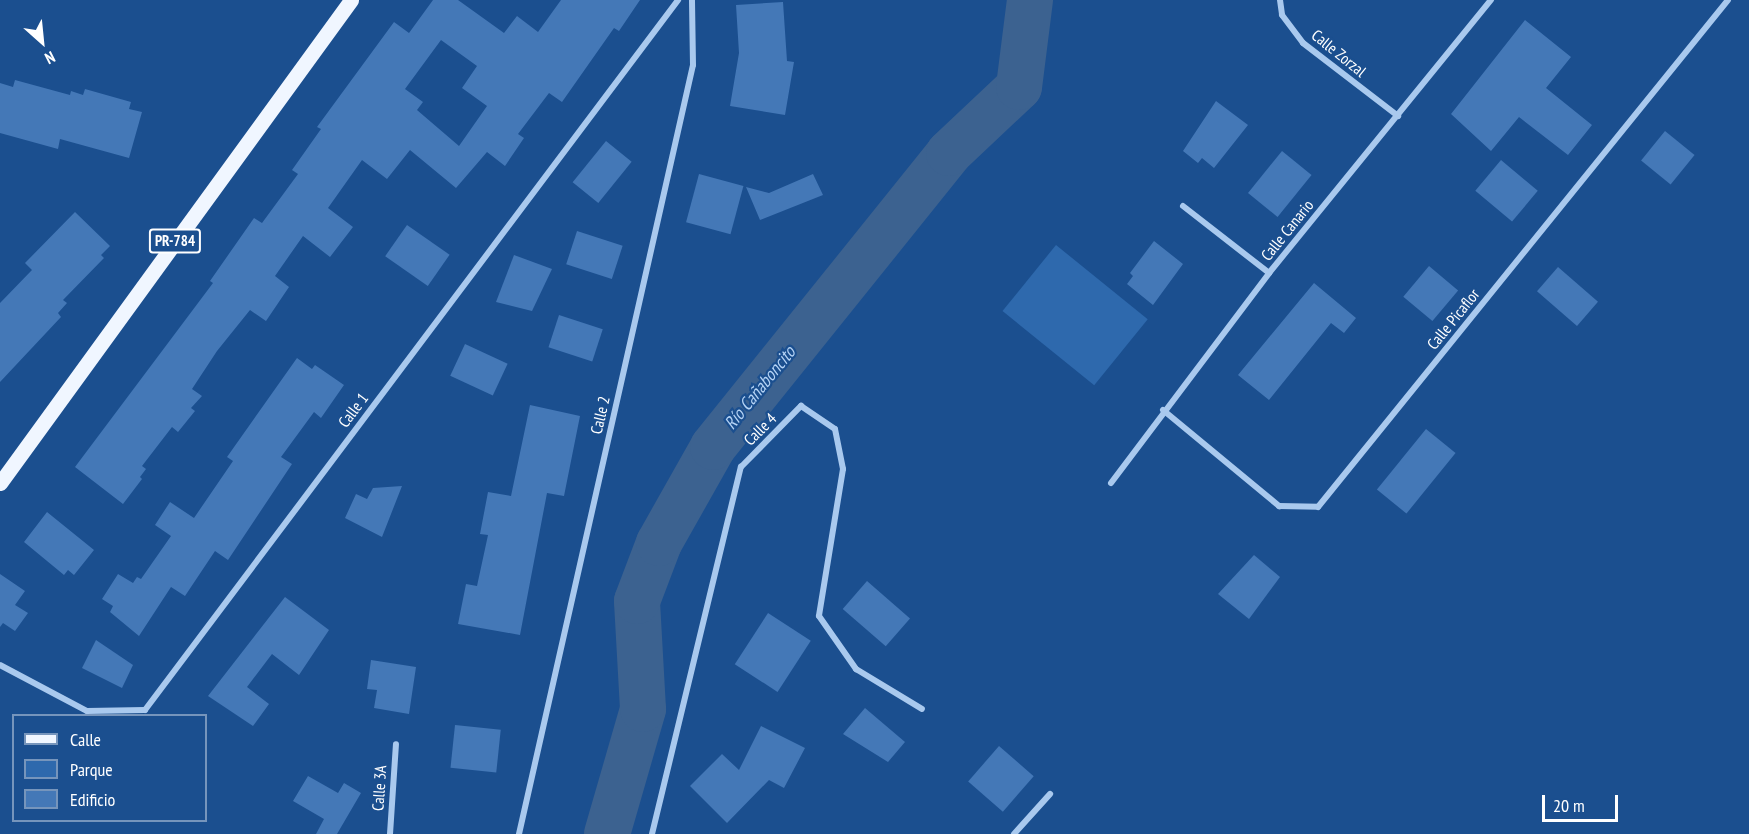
<!DOCTYPE html>
<meta charset="utf-8">
<style>
body{margin:0}
#map{position:relative;width:1749px;height:834px;overflow:hidden;background:#1b4f8f;font-family:"PT Sans Narrow",sans-serif}
div>[style]{position:absolute}
.green>*{inset:0;background:#2e69ad;transform-origin:0 0}
.river>*{height:46px;margin:-23px;padding:0 23px;transform-origin:23px;border-radius:23px;background:#3c6290}
.building>*{inset:0;background:#4478b7;transform-origin:0 0}
.street>*{height:6px;margin:-3px;padding:0 3px;transform-origin:3px;border-radius:3px;background:#a9c9ee}
.primary>*{height:15px;margin:-7.5px;padding:0 7.5px;transform-origin:7.5px;border-radius:7.5px;background:#f0f6ff}
span{translate:-50% -50%;white-space:nowrap;text-align:center;line-height:1.15;-webkit-text-stroke:4.5px #1b4f8f;paint-order:stroke}
.shield-label span{padding:2px 4px;background:#1b4f8f;border:2px solid;border-radius:4px;-webkit-text-stroke-width:0}
.shield-label{font-size:15px;color:#fff;font-weight:700}
.street-label{font-size:16px;color:#fff}
.water-label{font-size:18px;color:#b5d3f5;font-style:italic}
.legend{position:absolute;left:12px;top:714px;width:195px;height:108px;box-sizing:border-box;background:#1b4f8f;border:2px solid #7695bc;margin:0;padding:8px 10px;list-style:none;font-size:18px;color:#fff}
.legend li{display:flex;align-items:center;gap:12px;height:30px}
.legend b{width:30px;border:2px solid #7695bc}
.north{position:absolute;left:12px;top:12px;width:60px;height:60px;-webkit-text-stroke:4px #1b4f8f;paint-order:stroke;rotate:153deg;font-size:16px;font-weight:700;line-height:24px;text-align:center;color:#fff}
.north::after{content:'';display:block;margin:auto;width:21px;height:27px;background:#fff;clip-path:polygon(50% 0,100% 100%,50% 72%,0 100%)}
.scale{position:absolute;left:1542px;top:795px;width:76px;height:27px;box-sizing:border-box;border:3px solid #fff;border-top:0;padding-left:8px;font-size:18px;line-height:21px;white-space:nowrap;color:#fff;-webkit-text-stroke:4px #1b4f8f;paint-order:stroke}
</style>
<div id="map">
<div class="green">
<i style="left:1056px;top:245px;width:118px;height:85px;rotate:39deg"></i>
</div>
<div class="river">
<i style="left:607px;top:834px;width:130px;rotate:-73.9deg"></i>
<i style="left:643px;top:709px;width:108px;rotate:-93.2deg"></i>
<i style="left:637px;top:601px;width:62px;rotate:-69.2deg"></i>
<i style="left:659px;top:543px;width:110px;rotate:-60.6deg"></i>
<i style="left:713px;top:447px;width:377px;rotate:-51.2deg"></i>
<i style="left:949px;top:153px;width:96px;rotate:-43.3deg"></i>
<i style="left:1019px;top:87px;width:88px;rotate:-82.8deg"></i>
</div>
<div class="building">
<i style="clip-path:polygon(evenodd,433px 0,458px 0,504px 33px,517px 16px,538px 32px,561px 0,640px 0,619px 31px,614px 28px,562px 102px,549px 93px,518px 134px,524px 138px,505px 166px,487px 152px,456px 188px,410px 150px,387px 179px,362px 160px,328px 208px,353px 227px,330px 257px,303px 236px,275px 276px,289px 287px,266px 321px,250px 310px,217px 351px,192px 389px,202px 396px,191px 408px,195px 411px,178px 432px,172px 427px,142px 466px,146px 469px,140px 477px,142px 479px,123px 504px,75px 467px,213px 283px,210px 281px,254px 218px,262px 223px,298px 174px,292px 170px,321px 129px,317px 127px,394px 22px,409px 33px,433px 0,441px 40px,477px 66px,462px 88px,487px 106px,459px 146px,417px 110px,423px 102px,405px 89px,441px 40px)"></i>
<i style="clip-path:polygon(783px 2px,787px 61px,794px 62px,785px 115px,730px 106px,739px 53px,736px 5px)"></i>
<i style="clip-path:polygon(1525px 20px,1571px 57px,1546px 88px,1592px 125px,1568px 155px,1519px 117px,1491px 151px,1451px 114px)"></i>
<i style="clip-path:polygon(15px 80px,70px 95px,71px 91px,83px 95px,85px 89px,131px 102px,129px 109px,142px 112px,129px 158px,60px 139px,58px 149px,0 133px,0 83px,13px 87px)"></i>
<i style="clip-path:polygon(1216px 101px,1248px 125px,1214px 168px,1202px 158px,1198px 163px,1183px 151px)"></i>
<i style="left:1665px;top:131px;width:38px;height:38px;rotate:39deg"></i>
<i style="left:606px;top:141px;width:33px;height:53px;rotate:39deg"></i>
<i style="left:1282px;top:151px;width:38px;height:54px;rotate:39deg"></i>
<i style="left:1501px;top:160px;width:48px;height:40px;rotate:40deg"></i>
<i style="left:699px;top:174px;width:46px;height:50px;rotate:15deg"></i>
<i style="clip-path:polygon(813px 174px,823px 195px,760px 220px,746px 187px,769px 193px)"></i>
<i style="clip-path:polygon(75px 212px,110px 246px,101px 255px,104px 258px,63px 300px,67px 303px,58px 313px,61px 317px,0 382px,0 303px,32px 270px,25px 263px)"></i>
<i style="left:407px;top:225px;width:52px;height:38px;rotate:35deg"></i>
<i style="left:577px;top:231px;width:48px;height:35px;rotate:18deg"></i>
<i style="clip-path:polygon(1154px 241px,1183px 264px,1153px 305px,1127px 284px,1133px 276px,1130px 273px)"></i>
<i style="clip-path:polygon(514px 255px,552px 269px,532px 311px,496px 302px)"></i>
<i style="left:1429px;top:266px;width:38px;height:40px;rotate:40deg"></i>
<i style="left:1558px;top:267px;width:53px;height:32px;rotate:41deg"></i>
<i style="clip-path:polygon(1314px 283px,1356px 318px,1344px 333px,1331px 323px,1269px 400px,1238px 375px)"></i>
<i style="left:559px;top:315px;width:46px;height:34px;rotate:18deg"></i>
<i style="left:465px;top:344px;width:47px;height:35px;rotate:25deg"></i>
<i style="clip-path:polygon(297px 358px,312px 369px,315px 365px,344px 385px,321px 418px,314px 412px,281px 457px,292px 464px,228px 560px,215px 551px,185px 596px,171px 587px,139px 636px,110px 612px,113px 606px,102px 599px,118px 574px,133px 583px,137px 577px,141px 579px,171px 536px,155px 525px,170px 502px,194px 518px,233px 461px,227px 457px)"></i>
<i style="clip-path:polygon(530px 405px,580px 416px,564px 496px,547px 493px,520px 635px,458px 624px,466px 584px,477px 586px,488px 535px,480px 534px,488px 492px,511px 496px)"></i>
<i style="left:1426px;top:429px;width:38px;height:78px;rotate:39deg"></i>
<i style="clip-path:polygon(402px 486px,382px 537px,345px 518px,356px 494px,367px 499px,373px 488px)"></i>
<i style="clip-path:polygon(47px 512px,94px 550px,74px 575px,68px 570px,64px 575px,24px 542px)"></i>
<i style="clip-path:polygon(1254px 555px,1280px 577px,1249px 619px,1218px 594px)"></i>
<i style="clip-path:polygon(0 574px,25px 591px,15px 605px,28px 613px,15px 631px,3px 623px,0 627px)"></i>
<i style="left:867px;top:581px;width:57px;height:37px;rotate:41deg"></i>
<i style="clip-path:polygon(285px 597px,329px 630px,299px 675px,272px 654px,247px 687px,269px 704px,253px 726px,208px 696px)"></i>
<i style="left:768px;top:613px;width:51px;height:61px;rotate:33deg"></i>
<i style="clip-path:polygon(96px 640px,133px 665px,122px 688px,82px 668px)"></i>
<i style="clip-path:polygon(371px 660px,416px 667px,409px 714px,374px 708px,377px 690px,367px 689px)"></i>
<i style="clip-path:polygon(865px 708px,905px 742px,888px 762px,843px 734px)"></i>
<i style="left:455px;top:725px;width:46px;height:43px;rotate:6deg"></i>
<i style="clip-path:polygon(761px 726px,805px 748px,784px 788px,769px 780px,727px 823px,690px 786px,722px 754px,739px 770px)"></i>
<i style="left:999px;top:746px;width:46px;height:47px;rotate:41deg"></i>
<i style="clip-path:polygon(308px 776px,338px 793px,344px 783px,361px 793px,337px 834px,316px 834px,324px 819px,293px 801px)"></i>
</div>
<div class="street">
<i style="left:1280px;top:0;width:15px;rotate:82deg"></i>
<i style="left:1282px;top:15px;width:35px;rotate:53deg"></i>
<i style="left:1303px;top:43px;width:120px;rotate:37.5deg"></i>
<i style="left:1183px;top:206px;width:109px;rotate:37.9deg"></i>
<i style="left:1163px;top:410px;width:151px;rotate:39.6deg"></i>
<i style="left:1279px;top:506px;width:39px;rotate:1deg"></i>
<i style="left:1318px;top:507px;width:652px;rotate:-51.04deg"></i>
<i style="left:1111px;top:483px;width:263px;rotate:-53deg"></i>
<i style="left:1269px;top:273px;width:352px;rotate:-50.9deg"></i>
<i style="left:0;top:665px;width:98px;rotate:27.9deg"></i>
<i style="left:87px;top:711px;width:58px;rotate:-1deg"></i>
<i style="left:145px;top:710px;width:888px;rotate:-53.1deg"></i>
<i style="left:390px;top:834px;width:90px;rotate:-86.2deg"></i>
<i style="left:519px;top:834px;width:788px;rotate:-77.25deg"></i>
<i style="left:693px;top:65px;width:65px;rotate:-90.9deg"></i>
<i style="left:652px;top:834px;width:378px;rotate:-76.4deg"></i>
<i style="left:741px;top:467px;width:86px;rotate:-45.5deg"></i>
<i style="left:801px;top:406px;width:41px;rotate:34.1deg"></i>
<i style="left:835px;top:429px;width:41px;rotate:78.7deg"></i>
<i style="left:843px;top:469px;width:149px;rotate:99.3deg"></i>
<i style="left:819px;top:616px;width:65px;rotate:55.1deg"></i>
<i style="left:856px;top:669px;width:77px;rotate:31.2deg"></i>
<i style="left:1014px;top:834px;width:54px;rotate:-48deg"></i>
</div>
<div class="primary">
<i style="left:0;top:483px;width:597px;rotate:-53.99deg"></i>
</div>
<div class="shield-label">
<span style="left:175px;top:241px">PR-784</span>
</div>
<div class="street-label">
<span style="left:1339px;top:53px;rotate:39deg">Calle Zorzal</span>
<span style="left:1287px;top:230px;rotate:-51deg">Calle Canario</span>
<span style="left:1453px;top:319px;rotate:-51deg">Calle Picaflor</span>
<span style="left:353px;top:410px;rotate:-53deg">Calle 1</span>
<span style="left:600px;top:415px;rotate:-77deg">Calle 2</span>
<span style="left:760px;top:429px;rotate:-45deg">Calle 4</span>
<span style="left:379px;top:788px;rotate:-86deg">Calle 3A</span>
</div>
<div class="water-label">
<span style="left:760px;top:388px;rotate:-51deg">Río Cañaboncito</span>
</div>
<ul class="legend">
<li><b style="height:8px;background:#f0f6ff"></b>Calle</li>
<li><b style="height:16px;background:#2e69ad"></b>Parque</li>
<li><b style="height:16px;background:#4478b7"></b>Edificio</li>
</ul>
<div class="north">N</div>
<div class="scale">20 m</div>
</div>
